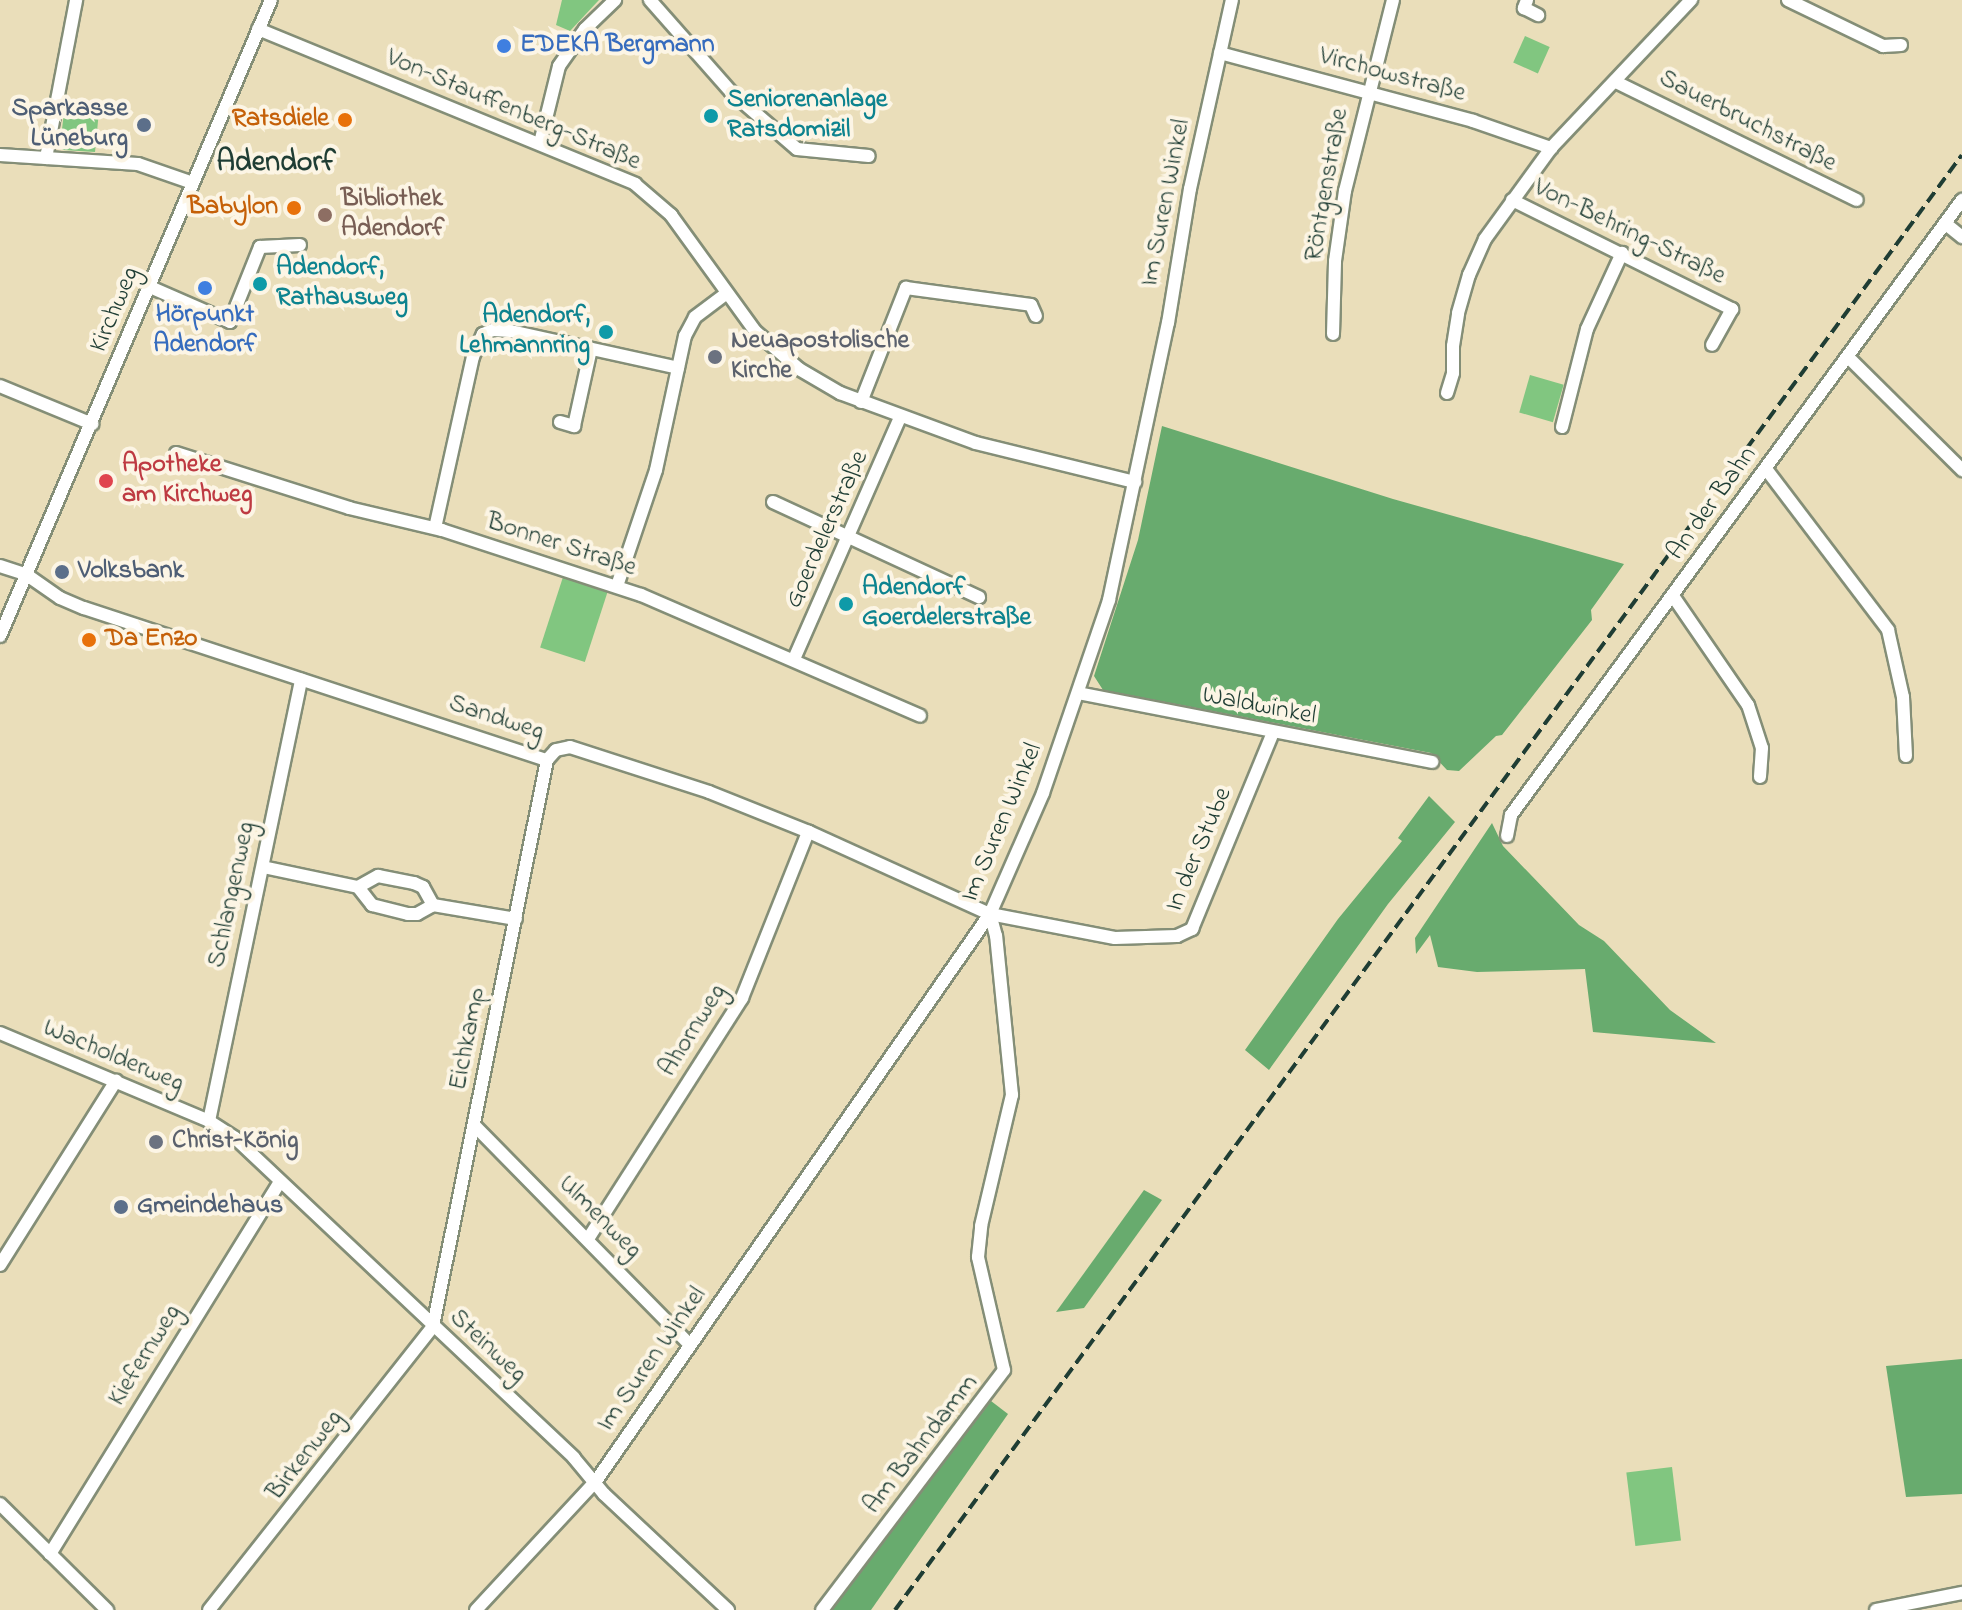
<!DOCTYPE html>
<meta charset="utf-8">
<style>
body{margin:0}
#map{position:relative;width:1962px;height:1610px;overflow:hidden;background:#eadeba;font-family:"Indie Flower",sans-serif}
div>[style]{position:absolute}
.green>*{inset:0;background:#81c680;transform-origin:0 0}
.forest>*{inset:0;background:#68ab6e}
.roads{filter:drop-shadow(2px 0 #848e77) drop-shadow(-2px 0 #848e77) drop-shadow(0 2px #848e77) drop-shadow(0 -2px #848e77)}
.street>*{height:12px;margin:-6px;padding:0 6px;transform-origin:6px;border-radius:6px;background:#fff}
.rail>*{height:4px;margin-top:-2px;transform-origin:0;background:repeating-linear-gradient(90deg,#1f3d34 0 12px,transparent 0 18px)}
.dots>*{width:22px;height:22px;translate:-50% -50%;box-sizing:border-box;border:4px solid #fcf5e5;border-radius:50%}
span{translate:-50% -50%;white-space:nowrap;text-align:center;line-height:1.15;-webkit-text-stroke:8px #fcf5e5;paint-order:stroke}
.shop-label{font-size:26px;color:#366cbe;font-weight:700}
.left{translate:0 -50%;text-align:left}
.street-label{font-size:26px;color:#1f3d34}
.culture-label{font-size:26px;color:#0d838f;font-weight:700}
.right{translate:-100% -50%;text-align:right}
.service-label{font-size:26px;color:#4e5e75;font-weight:700}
.food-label{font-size:26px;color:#c56008;font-weight:700}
.education-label{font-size:26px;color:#785e54;font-weight:700}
.worship-label{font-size:26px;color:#5b616d;font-weight:700}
.health-label{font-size:26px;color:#be3a42;font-weight:700}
.quarter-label{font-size:30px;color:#1f3d34;font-weight:700}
</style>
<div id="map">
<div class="green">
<i style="clip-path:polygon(562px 0,599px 0,570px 31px,556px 25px)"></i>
<i style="left:1525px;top:36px;width:27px;height:29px;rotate:24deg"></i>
<i style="clip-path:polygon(65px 105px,99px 111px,95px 152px,63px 150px,60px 145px)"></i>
<i style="left:1530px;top:375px;width:35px;height:39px;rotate:16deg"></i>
<i style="left:563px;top:577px;width:47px;height:74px;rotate:18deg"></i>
<i style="left:1672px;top:1467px;width:74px;height:46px;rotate:83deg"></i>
</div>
<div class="forest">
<i style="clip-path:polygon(1162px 426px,1393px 499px,1624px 564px,1591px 610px,1592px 620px,1502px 735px,1496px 736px,1459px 771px,1447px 770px,1431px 753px,1103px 690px,1094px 676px,1138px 540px)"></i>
<i style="clip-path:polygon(1429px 796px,1455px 822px,1388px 904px,1269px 1070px,1245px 1050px,1338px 919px,1402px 841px,1398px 838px)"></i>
<i style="clip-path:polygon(1492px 823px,1503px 846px,1579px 925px,1604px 941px,1670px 1010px,1716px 1043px,1593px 1032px,1585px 969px,1477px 972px,1438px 967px,1430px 935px,1416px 954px,1415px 938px)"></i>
<i style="clip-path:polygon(1144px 1190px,1162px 1200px,1084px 1308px,1056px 1312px)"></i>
<i style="clip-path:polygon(1962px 1359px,1962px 1494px,1906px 1497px,1886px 1366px)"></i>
<i style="clip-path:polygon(991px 1401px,1008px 1414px,871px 1610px,829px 1610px)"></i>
</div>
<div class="roads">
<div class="street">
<i style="left:650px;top:0;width:123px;rotate:48.6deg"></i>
<i style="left:731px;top:92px;width:87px;rotate:40.8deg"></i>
<i style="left:797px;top:149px;width:72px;rotate:5.6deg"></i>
<i style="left:1527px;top:0;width:9px;rotate:111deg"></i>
<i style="left:1524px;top:8px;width:16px;rotate:27deg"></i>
<i style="left:1788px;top:0;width:106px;rotate:25.8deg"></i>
<i style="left:1883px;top:46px;width:18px;rotate:-3deg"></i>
<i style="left:258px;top:29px;width:408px;rotate:22.3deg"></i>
<i style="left:635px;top:184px;width:48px;rotate:40.7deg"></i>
<i style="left:671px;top:215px;width:143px;rotate:54.1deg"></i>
<i style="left:755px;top:331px;width:58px;rotate:40.8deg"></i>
<i style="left:799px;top:369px;width:48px;rotate:30.3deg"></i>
<i style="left:840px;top:393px;width:145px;rotate:20.2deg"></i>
<i style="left:976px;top:443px;width:164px;rotate:13.8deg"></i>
<i style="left:1220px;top:53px;width:262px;rotate:15deg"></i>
<i style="left:1473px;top:121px;width:83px;rotate:19.1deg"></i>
<i style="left:1616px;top:82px;width:268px;rotate:26.1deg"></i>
<i style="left:540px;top:143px;width:79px;rotate:-76.1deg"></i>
<i style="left:559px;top:66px;width:45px;rotate:-54.9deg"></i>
<i style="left:585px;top:29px;width:42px;rotate:-44deg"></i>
<i style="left:0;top:155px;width:138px;rotate:3.7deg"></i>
<i style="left:138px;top:164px;width:58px;rotate:19.1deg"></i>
<i style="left:46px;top:158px;width:161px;rotate:-79.2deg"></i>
<i style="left:1512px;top:200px;width:246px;rotate:26.4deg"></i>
<i style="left:1732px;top:309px;width:41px;rotate:119.1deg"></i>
<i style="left:1946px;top:224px;width:21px;rotate:39deg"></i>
<i style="left:150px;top:287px;width:87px;rotate:23.6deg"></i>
<i style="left:230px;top:322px;width:81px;rotate:-68.2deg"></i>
<i style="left:260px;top:247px;width:40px;rotate:-2.9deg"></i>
<i style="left:1333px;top:334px;width:73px;rotate:-88.4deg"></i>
<i style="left:1335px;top:261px;width:71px;rotate:-81.9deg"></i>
<i style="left:1345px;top:191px;width:197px;rotate:-75.9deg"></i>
<i style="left:1848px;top:357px;width:161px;rotate:44.7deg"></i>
<i style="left:0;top:386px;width:100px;rotate:22.4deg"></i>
<i style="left:1447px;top:393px;width:21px;rotate:-73deg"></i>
<i style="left:1453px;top:373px;width:27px;rotate:-90deg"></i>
<i style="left:1453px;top:346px;width:33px;rotate:-81deg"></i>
<i style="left:1458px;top:313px;width:40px;rotate:-74deg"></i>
<i style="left:1469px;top:275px;width:39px;rotate:-66deg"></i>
<i style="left:1485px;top:239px;width:112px;rotate:-54deg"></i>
<i style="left:1551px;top:148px;width:204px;rotate:-46.6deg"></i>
<i style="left:861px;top:402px;width:123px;rotate:-68.5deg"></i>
<i style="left:906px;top:288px;width:126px;rotate:7.7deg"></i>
<i style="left:1031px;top:305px;width:12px;rotate:66deg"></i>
<i style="left:560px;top:422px;width:15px;rotate:16deg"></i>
<i style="left:574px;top:426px;width:79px;rotate:-77.6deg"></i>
<i style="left:1562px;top:427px;width:101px;rotate:-75.7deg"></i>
<i style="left:1587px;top:329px;width:84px;rotate:-65.3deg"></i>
<i style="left:176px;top:453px;width:182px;rotate:17.6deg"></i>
<i style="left:349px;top:508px;width:96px;rotate:13.3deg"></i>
<i style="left:442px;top:530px;width:209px;rotate:18.1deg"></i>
<i style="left:641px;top:595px;width:304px;rotate:23.4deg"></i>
<i style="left:1766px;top:469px;width:202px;rotate:52.8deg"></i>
<i style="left:1888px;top:630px;width:69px;rotate:77.4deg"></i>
<i style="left:1903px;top:697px;width:59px;rotate:87.1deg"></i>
<i style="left:773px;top:502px;width:227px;rotate:24.8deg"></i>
<i style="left:435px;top:528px;width:175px;rotate:-77.5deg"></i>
<i style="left:473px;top:357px;width:25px;rotate:-67deg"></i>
<i style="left:483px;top:334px;width:11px;rotate:-22deg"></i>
<i style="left:493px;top:330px;width:17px;rotate:3deg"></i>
<i style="left:510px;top:331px;width:172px;rotate:12.4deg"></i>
<i style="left:0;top:566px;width:28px;rotate:18deg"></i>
<i style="left:27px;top:575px;width:40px;rotate:34.9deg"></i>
<i style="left:60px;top:598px;width:26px;rotate:23deg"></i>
<i style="left:84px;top:608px;width:487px;rotate:18.2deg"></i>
<i style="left:547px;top:760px;width:13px;rotate:-48deg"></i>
<i style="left:556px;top:750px;width:14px;rotate:-12deg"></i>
<i style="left:570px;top:747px;width:146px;rotate:17.9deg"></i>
<i style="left:709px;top:792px;width:108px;rotate:21.8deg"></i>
<i style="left:809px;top:832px;width:199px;rotate:24.4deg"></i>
<i style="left:990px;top:914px;width:127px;rotate:10.9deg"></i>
<i style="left:1115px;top:938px;width:62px;rotate:-1.8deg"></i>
<i style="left:1177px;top:936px;width:17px;rotate:-25deg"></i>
<i style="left:1192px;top:929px;width:213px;rotate:-67.6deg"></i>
<i style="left:617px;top:586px;width:122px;rotate:-71.4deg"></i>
<i style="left:656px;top:470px;width:137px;rotate:-77.8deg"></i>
<i style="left:685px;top:336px;width:21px;rotate:-62deg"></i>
<i style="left:695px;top:317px;width:39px;rotate:-37deg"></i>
<i style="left:1673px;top:596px;width:132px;rotate:55.5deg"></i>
<i style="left:1748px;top:705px;width:45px;rotate:72deg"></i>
<i style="left:1762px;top:748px;width:29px;rotate:94deg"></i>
<i style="left:0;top:636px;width:691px;rotate:-66.92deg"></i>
<i style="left:794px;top:659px;width:263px;rotate:-66.3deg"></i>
<i style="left:1078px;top:693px;width:361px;rotate:11deg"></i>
<i style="left:1507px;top:836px;width:21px;rotate:-79deg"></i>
<i style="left:1511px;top:815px;width:763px;rotate:-53.75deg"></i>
<i style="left:263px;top:867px;width:97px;rotate:11.9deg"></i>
<i style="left:358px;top:887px;width:23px;rotate:52deg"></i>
<i style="left:372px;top:905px;width:37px;rotate:14deg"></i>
<i style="left:408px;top:914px;width:9px"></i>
<i style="left:417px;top:914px;width:18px;rotate:-29deg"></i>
<i style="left:433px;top:905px;width:84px;rotate:9.6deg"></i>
<i style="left:358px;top:887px;width:23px;rotate:-29deg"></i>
<i style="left:378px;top:876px;width:37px;rotate:11deg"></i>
<i style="left:414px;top:883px;width:10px;rotate:24deg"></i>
<i style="left:423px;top:887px;width:21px;rotate:61deg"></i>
<i style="left:0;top:1033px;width:227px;rotate:22.8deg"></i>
<i style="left:209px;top:1121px;width:31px;rotate:33deg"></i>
<i style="left:235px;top:1138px;width:466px;rotate:43.3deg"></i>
<i style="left:574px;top:1458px;width:47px;rotate:50.2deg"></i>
<i style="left:604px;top:1494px;width:170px;rotate:43.1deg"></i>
<i style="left:209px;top:1121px;width:451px;rotate:-78.2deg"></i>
<i style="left:474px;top:1125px;width:308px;rotate:45.5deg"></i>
<i style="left:588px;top:1239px;width:286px;rotate:-57.4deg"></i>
<i style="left:742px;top:998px;width:179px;rotate:-68.3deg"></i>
<i style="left:0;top:1265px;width:218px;rotate:-57.8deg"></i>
<i style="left:0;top:1504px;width:151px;rotate:44.7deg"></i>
<i style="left:50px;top:1554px;width:438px;rotate:-58.3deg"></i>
<i style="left:209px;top:1610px;width:362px;rotate:-51.7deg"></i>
<i style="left:433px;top:1326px;width:577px;rotate:-78.61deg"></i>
<i style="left:476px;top:1610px;width:176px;rotate:-47.1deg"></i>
<i style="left:596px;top:1481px;width:690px;rotate:-55.21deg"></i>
<i style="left:990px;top:914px;width:132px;rotate:-66.3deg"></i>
<i style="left:1043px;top:793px;width:204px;rotate:-71.1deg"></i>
<i style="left:1109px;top:600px;width:283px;rotate:-78deg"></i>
<i style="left:1168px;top:323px;width:136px;rotate:-80.7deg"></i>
<i style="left:1190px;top:189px;width:194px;rotate:-77.5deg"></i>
<i style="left:822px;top:1610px;width:301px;rotate:-52.8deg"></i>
<i style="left:1004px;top:1370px;width:116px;rotate:-103deg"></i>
<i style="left:978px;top:1257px;width:31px;rotate:-84deg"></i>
<i style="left:981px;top:1226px;width:135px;rotate:-76.7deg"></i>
<i style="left:1012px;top:1095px;width:160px;rotate:-95.7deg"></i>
<i style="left:996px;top:936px;width:23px;rotate:-105deg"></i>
<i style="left:1876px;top:1610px;width:88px;rotate:-11.2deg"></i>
</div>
</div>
<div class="rail">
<i style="left:895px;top:1610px;width:1804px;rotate:-53.75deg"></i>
</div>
<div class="dots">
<i style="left:504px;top:46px;background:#3f7fe0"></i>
<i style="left:711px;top:116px;background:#0f9aa8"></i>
<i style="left:345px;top:120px;background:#e8710a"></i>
<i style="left:144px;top:125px;background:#5c6f8a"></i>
<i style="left:294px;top:208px;background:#e8710a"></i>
<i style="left:325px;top:215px;background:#8d6e63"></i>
<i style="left:260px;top:284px;background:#0f9aa8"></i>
<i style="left:205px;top:288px;background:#3f7fe0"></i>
<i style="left:606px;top:332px;background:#0f9aa8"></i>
<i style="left:715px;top:357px;background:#6b7280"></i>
<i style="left:106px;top:481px;background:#e0444e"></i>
<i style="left:62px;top:572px;background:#5c6f8a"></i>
<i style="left:846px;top:604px;background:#0f9aa8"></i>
<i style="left:89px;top:640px;background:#e8710a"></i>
<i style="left:156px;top:1142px;background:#6b7280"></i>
<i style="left:121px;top:1207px;background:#5c6f8a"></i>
</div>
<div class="shop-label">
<span class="left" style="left:520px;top:46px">EDEKA Bergmann</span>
<span style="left:205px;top:331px">Hörpunkt<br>Adendorf</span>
</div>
<div class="street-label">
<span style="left:1392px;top:76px;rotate:15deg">Virchowstraße</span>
<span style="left:513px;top:111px;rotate:23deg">Von-Stauffenberg-Straße</span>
<span style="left:1747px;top:122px;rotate:27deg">Sauerbruchstraße</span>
<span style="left:1328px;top:185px;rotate:-80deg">Röntgenstraße</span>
<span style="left:1167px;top:203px;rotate:-79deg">Im Suren Winkel</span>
<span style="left:1629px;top:233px;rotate:26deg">Von-Behring-Straße</span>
<span style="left:116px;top:310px;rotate:-67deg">Kirchweg</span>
<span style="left:1713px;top:504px;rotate:-54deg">An der Bahn</span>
<span style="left:828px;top:530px;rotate:-66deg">Goerdelerstraße</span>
<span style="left:561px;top:546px;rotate:18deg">Bonner Straße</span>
<span style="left:1259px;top:707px;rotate:11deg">Waldwinkel</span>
<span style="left:496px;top:719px;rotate:18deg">Sandweg</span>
<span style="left:1003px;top:823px;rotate:-67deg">Im Suren Winkel</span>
<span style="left:1200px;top:850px;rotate:-67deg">In der Stube</span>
<span style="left:233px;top:895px;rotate:-78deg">Schlangenweg</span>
<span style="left:694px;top:1031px;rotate:-58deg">Ahornweg</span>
<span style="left:469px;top:1039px;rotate:-79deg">Eichkamp</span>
<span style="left:113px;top:1057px;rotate:23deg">Wacholderweg</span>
<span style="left:599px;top:1218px;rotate:45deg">Ulmenweg</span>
<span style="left:487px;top:1347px;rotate:43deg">Steinweg</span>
<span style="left:146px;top:1356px;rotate:-58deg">Kiefernweg</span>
<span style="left:653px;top:1360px;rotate:-55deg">Im Suren Winkel</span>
<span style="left:922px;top:1445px;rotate:-52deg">Am Bahndamm</span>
<span style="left:306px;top:1456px;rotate:-52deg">Birkenweg</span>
</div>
<div class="culture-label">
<span class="left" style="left:727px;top:116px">Seniorenanlage<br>Ratsdomizil</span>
<span class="left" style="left:276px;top:284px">Adendorf,<br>Rathausweg</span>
<span class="right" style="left:590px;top:332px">Adendorf,<br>Lehmannring</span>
<span class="left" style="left:862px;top:604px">Adendorf<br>Goerdelerstraße</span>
</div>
<div class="service-label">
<span class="right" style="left:128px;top:125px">Sparkasse<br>Lüneburg</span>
<span class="left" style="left:78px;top:572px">Volksbank</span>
<span class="left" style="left:137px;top:1207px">Gmeindehaus</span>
</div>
<div class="food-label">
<span class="right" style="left:329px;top:120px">Ratsdiele</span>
<span class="right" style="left:278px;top:208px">Babylon</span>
<span class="left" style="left:105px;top:640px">Da Enzo</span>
</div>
<div class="education-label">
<span class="left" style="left:341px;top:215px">Bibliothek<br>Adendorf</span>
</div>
<div class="worship-label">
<span class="left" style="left:731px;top:357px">Neuapostolische<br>Kirche</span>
<span class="left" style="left:172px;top:1142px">Christ-König</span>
</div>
<div class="health-label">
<span class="left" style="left:122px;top:481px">Apotheke<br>am Kirchweg</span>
</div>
<div class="quarter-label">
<span style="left:276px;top:163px">Adendorf</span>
</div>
</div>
